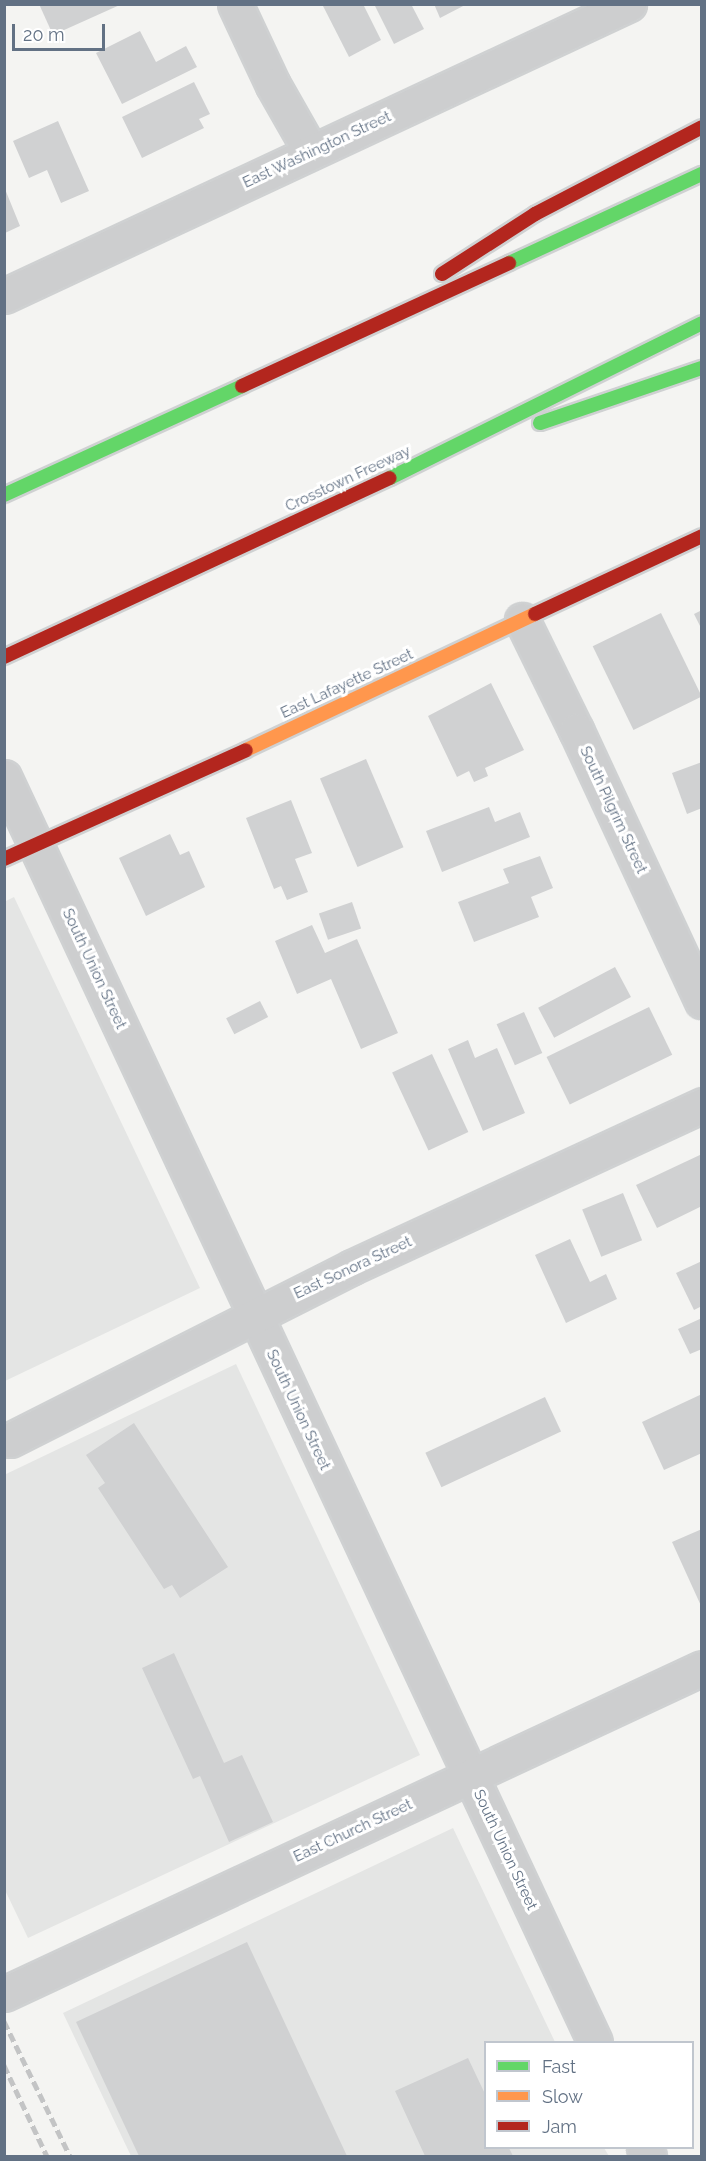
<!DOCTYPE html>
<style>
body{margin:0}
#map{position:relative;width:706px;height:2161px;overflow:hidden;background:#f4f4f2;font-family:Raleway,sans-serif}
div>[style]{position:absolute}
.built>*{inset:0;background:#e4e5e4}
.building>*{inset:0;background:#d0d1d2;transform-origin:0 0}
.roads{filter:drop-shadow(2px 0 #cfd1d2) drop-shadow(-2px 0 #cfd1d2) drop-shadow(0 2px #cfd1d2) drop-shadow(0 -2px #cfd1d2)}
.street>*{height:33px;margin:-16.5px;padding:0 16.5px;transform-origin:16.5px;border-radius:16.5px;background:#cdcecf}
.fast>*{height:14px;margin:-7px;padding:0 7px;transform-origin:7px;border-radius:7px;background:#63d668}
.slow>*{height:14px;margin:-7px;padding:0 7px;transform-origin:7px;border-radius:7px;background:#ff974d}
.jam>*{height:14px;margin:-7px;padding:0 7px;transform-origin:7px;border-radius:7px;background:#b3261e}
.rail>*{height:4.5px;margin-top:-2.25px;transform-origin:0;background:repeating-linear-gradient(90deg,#c3c4c5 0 9px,transparent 0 13.5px)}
span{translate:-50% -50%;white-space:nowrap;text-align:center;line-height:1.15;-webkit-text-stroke:6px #fff;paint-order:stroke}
.street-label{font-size:15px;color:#627184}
.frame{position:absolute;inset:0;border:6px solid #627184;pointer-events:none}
.legend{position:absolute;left:484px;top:2041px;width:210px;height:108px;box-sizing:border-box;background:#fff;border:2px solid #c0c6ce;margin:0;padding:8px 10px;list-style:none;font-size:18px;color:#627184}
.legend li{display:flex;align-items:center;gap:12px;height:30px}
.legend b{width:30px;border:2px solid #c0c6ce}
.scale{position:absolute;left:12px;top:24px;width:93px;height:27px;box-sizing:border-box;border:3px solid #627184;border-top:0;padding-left:8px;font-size:18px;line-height:21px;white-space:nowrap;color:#627184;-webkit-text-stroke:4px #fff;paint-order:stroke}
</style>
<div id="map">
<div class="built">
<i style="clip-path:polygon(14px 897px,200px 1288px,5px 1381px,4px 902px)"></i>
<i style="clip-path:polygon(236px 1364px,420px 1755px,28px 1938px,4px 1888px,4px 1475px)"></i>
<i style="clip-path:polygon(453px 1828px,555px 2042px,486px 2042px,486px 2148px,604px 2148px,609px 2156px,131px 2156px,63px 2013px)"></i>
</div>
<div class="building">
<i style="clip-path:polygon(39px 4px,122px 4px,53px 35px)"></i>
<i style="clip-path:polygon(322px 4px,363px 4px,381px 40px,349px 57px)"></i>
<i style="clip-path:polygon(374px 4px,411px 4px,424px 29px,394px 44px)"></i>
<i style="clip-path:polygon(434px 4px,467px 4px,440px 18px)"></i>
<i style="clip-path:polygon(140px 31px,156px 62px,186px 46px,197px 67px,122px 104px,96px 53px)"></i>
<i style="clip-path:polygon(194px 82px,210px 114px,199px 119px,204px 128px,142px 158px,122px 117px)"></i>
<i style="clip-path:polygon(58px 121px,89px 191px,61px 203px,47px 170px,29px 178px,13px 141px)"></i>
<i style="clip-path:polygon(5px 189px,20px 226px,5px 233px)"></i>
<i style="clip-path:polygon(702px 610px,702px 630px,694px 614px)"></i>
<i style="left:661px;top:613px;width:93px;height:76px;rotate:64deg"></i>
<i style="clip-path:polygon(491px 683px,524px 750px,485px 768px,488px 776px,474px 782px,469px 771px,457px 777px,428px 716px)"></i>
<i style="left:366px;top:759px;width:96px;height:50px;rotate:67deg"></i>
<i style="clip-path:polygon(702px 762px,702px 808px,687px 814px,672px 773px)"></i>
<i style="clip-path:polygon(291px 800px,312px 853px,295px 859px,308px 892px,287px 900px,281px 886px,274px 889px,246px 818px)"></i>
<i style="clip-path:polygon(489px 807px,495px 822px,520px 812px,530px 837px,442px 872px,426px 831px)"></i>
<i style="clip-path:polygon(170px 834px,180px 855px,189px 851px,205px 887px,146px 916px,119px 858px)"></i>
<i style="clip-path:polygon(540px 856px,553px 888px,531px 897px,539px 917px,474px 942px,458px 902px,509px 883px,503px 869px)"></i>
<i style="left:352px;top:902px;width:28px;height:35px;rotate:71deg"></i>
<i style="clip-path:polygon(312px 925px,325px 953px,357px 939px,398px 1033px,361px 1049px,331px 979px,297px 994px,275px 941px)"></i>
<i style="left:615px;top:967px;width:34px;height:87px;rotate:62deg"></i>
<i style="left:260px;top:1001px;width:18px;height:38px;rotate:63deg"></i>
<i style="left:649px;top:1007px;width:53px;height:114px;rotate:64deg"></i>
<i style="left:524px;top:1012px;width:45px;height:30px;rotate:66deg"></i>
<i style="clip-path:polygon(468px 1040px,475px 1058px,497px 1048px,525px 1113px,483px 1131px,448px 1049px)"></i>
<i style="left:432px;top:1054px;width:86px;height:44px;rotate:65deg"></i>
<i style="clip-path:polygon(702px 1154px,702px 1206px,657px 1228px,636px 1185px)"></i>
<i style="left:623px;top:1193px;width:51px;height:44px;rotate:68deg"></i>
<i style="clip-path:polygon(570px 1239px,590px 1282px,606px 1274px,617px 1299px,566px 1323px,535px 1255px)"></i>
<i style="clip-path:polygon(702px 1261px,702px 1306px,694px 1310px,676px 1273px)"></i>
<i style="clip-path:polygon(702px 1318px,702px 1349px,690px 1354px,678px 1329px)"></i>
<i style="clip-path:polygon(702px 1394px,702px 1453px,664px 1470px,642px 1422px)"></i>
<i style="left:545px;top:1397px;width:38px;height:132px;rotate:65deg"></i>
<i style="clip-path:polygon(134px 1423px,228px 1567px,180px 1598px,172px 1585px,164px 1589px,98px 1488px,105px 1483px,86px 1455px)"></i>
<i style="clip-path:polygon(702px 1529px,702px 1608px,672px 1542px)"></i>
<i style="clip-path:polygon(174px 1653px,224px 1763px,242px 1755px,273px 1822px,229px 1842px,200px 1776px,193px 1779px,142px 1668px)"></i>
<i style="clip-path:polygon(247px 1942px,347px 2156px,139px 2156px,76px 2022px)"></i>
<i style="clip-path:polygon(468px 2058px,486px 2096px,486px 2148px,509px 2148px,513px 2156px,425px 2156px,395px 2091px)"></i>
</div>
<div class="roads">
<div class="street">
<i style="left:235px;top:4px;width:89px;rotate:64.9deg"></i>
<i style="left:273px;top:85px;width:77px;rotate:60.4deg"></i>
<i style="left:4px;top:296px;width:690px;rotate:-25.04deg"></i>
<i style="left:522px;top:620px;width:123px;rotate:63.9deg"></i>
<i style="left:576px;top:730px;width:299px;rotate:65.1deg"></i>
<i style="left:4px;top:777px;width:1396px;rotate:64.96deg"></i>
<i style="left:10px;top:1440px;width:383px;rotate:-26.8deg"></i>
<i style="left:352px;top:1267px;width:386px;rotate:-24.8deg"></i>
<i style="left:4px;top:1994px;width:770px;rotate:-25.03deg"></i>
<i style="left:644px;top:2148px;width:9px;rotate:58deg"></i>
</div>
<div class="fast">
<i style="left:509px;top:263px;width:213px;rotate:-24.8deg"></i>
<i style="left:540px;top:423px;width:171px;rotate:-18.8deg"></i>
<i style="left:390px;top:478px;width:348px;rotate:-26.4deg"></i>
<i style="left:4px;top:495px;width:262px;rotate:-24.6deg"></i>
</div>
<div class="slow">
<i style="left:246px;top:750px;width:319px;rotate:-25.2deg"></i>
</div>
<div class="jam">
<i style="left:442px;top:274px;width:111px;rotate:-32.8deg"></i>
<i style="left:535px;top:214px;width:188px;rotate:-27.5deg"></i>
<i style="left:242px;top:386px;width:294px;rotate:-24.7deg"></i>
<i style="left:535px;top:614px;width:184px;rotate:-25deg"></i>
<i style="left:4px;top:657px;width:425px;rotate:-24.9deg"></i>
<i style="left:4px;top:859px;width:265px;rotate:-24.2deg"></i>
</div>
</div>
<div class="rail">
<i style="left:4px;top:2021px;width:150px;rotate:63.9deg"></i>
<i style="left:4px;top:2065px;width:101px;rotate:64.7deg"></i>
</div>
<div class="street-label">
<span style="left:317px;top:150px;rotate:-25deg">East Washington Street</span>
<span style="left:348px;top:479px;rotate:-25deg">Crosstown Freeway</span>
<span style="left:347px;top:684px;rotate:-25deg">East Lafayette Street</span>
<span style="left:613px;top:810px;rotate:65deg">South Pilgrim Street</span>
<span style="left:94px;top:969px;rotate:65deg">South Union Street</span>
<span style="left:353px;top:1268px;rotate:-25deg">East Sonora Street</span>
<span style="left:298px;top:1410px;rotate:65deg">South Union Street</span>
<span style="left:353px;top:1831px;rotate:-25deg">East Church Street</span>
<span style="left:505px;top:1850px;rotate:65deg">South Union Street</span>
</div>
<div class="frame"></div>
<ul class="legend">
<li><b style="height:8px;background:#63d668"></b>Fast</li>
<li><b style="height:8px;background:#ff974d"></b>Slow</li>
<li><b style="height:8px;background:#b3261e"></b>Jam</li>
</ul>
<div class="scale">20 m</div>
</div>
